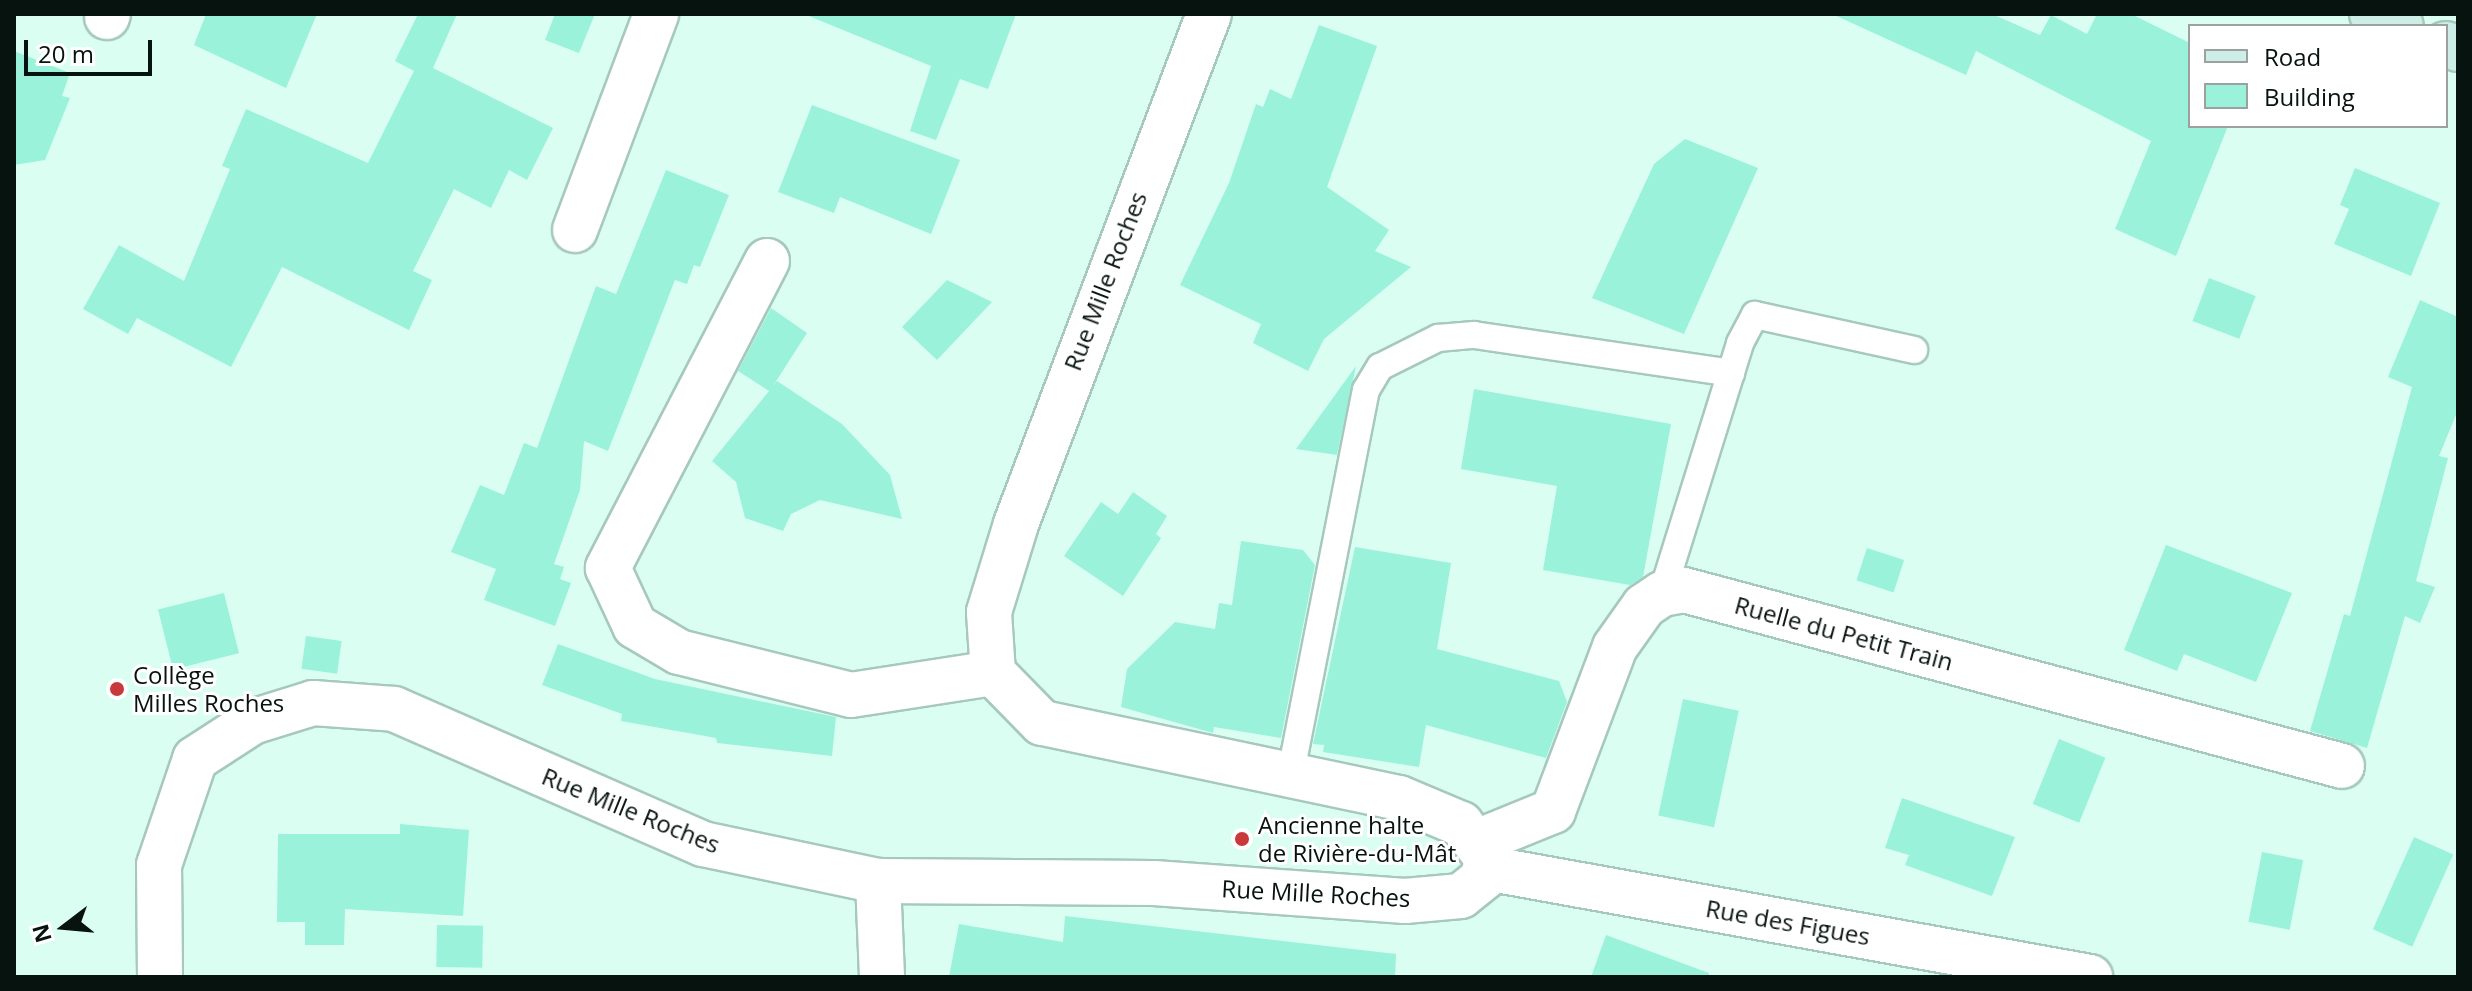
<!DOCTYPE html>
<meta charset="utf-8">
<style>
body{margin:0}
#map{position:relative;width:2472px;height:991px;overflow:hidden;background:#dbfef3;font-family:"Open Sans",sans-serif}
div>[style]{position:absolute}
.building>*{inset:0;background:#9af2da;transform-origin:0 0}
.roads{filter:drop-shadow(2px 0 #a6c8bd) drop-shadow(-2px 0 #a6c8bd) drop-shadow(0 2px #a6c8bd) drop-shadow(0 -2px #a6c8bd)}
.service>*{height:26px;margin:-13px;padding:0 13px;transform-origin:13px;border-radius:13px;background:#fff}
.minor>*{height:44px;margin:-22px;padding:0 22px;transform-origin:22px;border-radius:22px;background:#fff}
.secondary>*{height:44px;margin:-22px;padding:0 22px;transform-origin:22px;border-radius:22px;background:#cceee6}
.dots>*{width:22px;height:22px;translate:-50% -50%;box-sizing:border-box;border:4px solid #fff;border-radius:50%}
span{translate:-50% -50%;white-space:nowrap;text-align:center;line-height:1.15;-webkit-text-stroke:6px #fff;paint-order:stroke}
.street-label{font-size:24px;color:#07130f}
.poi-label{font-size:24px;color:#07130f}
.left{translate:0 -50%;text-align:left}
.frame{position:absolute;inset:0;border:16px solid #07130f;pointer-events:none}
.legend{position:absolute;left:2188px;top:24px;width:260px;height:104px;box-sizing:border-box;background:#fff;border:2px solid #9ca19f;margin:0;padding:10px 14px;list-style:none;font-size:24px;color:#07130f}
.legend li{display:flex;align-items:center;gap:16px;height:40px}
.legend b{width:40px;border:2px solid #9ca19f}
.north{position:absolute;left:24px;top:887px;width:80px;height:80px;-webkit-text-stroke:6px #fff;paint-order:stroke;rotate:254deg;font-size:22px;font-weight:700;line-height:32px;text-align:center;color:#07130f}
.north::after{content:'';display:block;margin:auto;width:28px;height:36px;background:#07130f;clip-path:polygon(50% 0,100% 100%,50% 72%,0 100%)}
.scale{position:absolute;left:24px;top:40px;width:128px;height:36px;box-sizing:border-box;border:4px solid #07130f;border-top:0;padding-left:10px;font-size:24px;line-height:28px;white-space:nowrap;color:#07130f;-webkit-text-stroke:6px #fff;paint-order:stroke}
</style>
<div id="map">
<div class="building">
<i style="clip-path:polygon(206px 14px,317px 14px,286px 88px,194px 45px)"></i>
<i style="clip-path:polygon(418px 14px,457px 14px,433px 68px,553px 128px,527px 180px,509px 170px,491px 208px,454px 189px,413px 271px,432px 280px,409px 330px,282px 267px,231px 367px,137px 318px,128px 334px,83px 309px,119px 245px,184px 281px,230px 169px,222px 166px,246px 109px,368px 163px,414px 71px,395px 61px)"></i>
<i style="clip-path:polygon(555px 14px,595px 14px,579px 53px,545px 40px)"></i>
<i style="clip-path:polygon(804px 14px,1016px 14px,988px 89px,960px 79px,936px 140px,910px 131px,931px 66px)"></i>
<i style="clip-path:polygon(1832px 14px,1992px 14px,2040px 35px,2051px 15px,2087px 34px,2097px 14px,2131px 14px,2190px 43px,2190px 126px,2228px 126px,2176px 256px,2115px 229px,2151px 141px,1976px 51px,1966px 75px)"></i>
<i style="clip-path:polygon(1319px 25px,1377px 46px,1327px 187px,1389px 230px,1375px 251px,1411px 267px,1324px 339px,1308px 371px,1253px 343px,1261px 324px,1180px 285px,1229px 183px,1256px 104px,1263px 107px,1270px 89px,1291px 99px)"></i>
<i style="clip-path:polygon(14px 51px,70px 73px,62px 96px,70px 98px,45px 160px,14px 165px)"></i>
<i style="clip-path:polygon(812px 105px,960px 160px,931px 234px,840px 197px,834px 213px,778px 192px)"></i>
<i style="clip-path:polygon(1685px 139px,1758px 168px,1684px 334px,1592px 298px,1654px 164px)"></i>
<i style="clip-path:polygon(2355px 168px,2440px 203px,2411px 276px,2334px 244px,2349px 209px,2340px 205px)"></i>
<i style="clip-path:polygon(666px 170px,729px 195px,700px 267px,694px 265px,687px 284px,675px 280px,608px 451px,584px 441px,580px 490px,554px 564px,564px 567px,560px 579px,571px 583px,555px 626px,484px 600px,496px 569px,451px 552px,480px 485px,504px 495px,524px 443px,537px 448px,596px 286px,616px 294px)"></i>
<i style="left:2209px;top:278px;width:50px;height:46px;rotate:21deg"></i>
<i style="clip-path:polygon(947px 280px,992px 302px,937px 360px,902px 327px)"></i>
<i style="clip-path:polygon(2420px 300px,2458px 317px,2458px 410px,2439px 456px,2448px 458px,2416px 581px,2435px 587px,2420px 623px,2405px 616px,2367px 748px,2310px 731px,2344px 614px,2350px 616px,2412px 387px,2388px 377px)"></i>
<i style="clip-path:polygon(771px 308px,807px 333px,773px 386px,777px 381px,842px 424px,890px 475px,902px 519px,820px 500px,791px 514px,783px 531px,745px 518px,736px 482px,712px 461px,769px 391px,738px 371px)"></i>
<i style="clip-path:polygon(1356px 366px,1337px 455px,1296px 449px)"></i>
<i style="clip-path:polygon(1474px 389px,1671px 424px,1643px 577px,1630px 585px,1543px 570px,1557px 486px,1461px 469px)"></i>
<i style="clip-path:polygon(1133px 492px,1167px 516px,1156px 534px,1161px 538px,1123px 596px,1064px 556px,1101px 502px,1118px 514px)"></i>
<i style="clip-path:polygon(1241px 541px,1303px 550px,1315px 565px,1281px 738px,1214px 727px,1213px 733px,1121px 707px,1127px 669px,1175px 622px,1215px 629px,1219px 603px,1232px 605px)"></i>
<i style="clip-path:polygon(2166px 545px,2292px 593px,2256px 682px,2184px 654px,2177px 671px,2124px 650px)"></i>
<i style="clip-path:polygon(1355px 547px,1451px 563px,1437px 649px,1559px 681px,1567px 702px,1546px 758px,1426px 725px,1419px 767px,1323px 752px,1324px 745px,1313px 744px)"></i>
<i style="left:1867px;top:548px;width:39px;height:34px;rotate:18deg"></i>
<i style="left:224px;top:593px;width:62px;height:68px;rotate:76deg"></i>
<i style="left:306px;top:636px;width:36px;height:33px;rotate:8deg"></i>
<i style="clip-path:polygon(558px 644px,655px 679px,836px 717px,832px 756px,717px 743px,716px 738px,621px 721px,622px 714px,542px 685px)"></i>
<i style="left:1683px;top:699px;width:57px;height:119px;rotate:12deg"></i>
<i style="left:2059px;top:739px;width:50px;height:70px;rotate:22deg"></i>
<i style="clip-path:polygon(1902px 798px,2015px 837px,1992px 896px,1905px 865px,1909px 855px,1885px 848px)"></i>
<i style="clip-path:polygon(400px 824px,469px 830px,463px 916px,345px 909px,344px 945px,305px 945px,305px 922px,277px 922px,278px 834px,400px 834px)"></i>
<i style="left:2414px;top:837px;width:43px;height:101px;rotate:24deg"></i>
<i style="left:2262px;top:852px;width:42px;height:71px;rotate:11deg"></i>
<i style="clip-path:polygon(1065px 916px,1396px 954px,1395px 977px,949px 977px,959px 924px,1063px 942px)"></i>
<i style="left:437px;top:925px;width:46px;height:42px;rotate:1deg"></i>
<i style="clip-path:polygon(1606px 935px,1709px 973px,1709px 977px,1591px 977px)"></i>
</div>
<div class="roads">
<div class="service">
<i style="left:1662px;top:594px;width:263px;rotate:-72.7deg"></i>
<i style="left:1740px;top:343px;width:32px;rotate:-62deg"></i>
<i style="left:1755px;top:315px;width:163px;rotate:12.4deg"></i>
<i style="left:1290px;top:777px;width:394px;rotate:-78.9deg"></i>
<i style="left:1366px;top:390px;width:27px;rotate:-59deg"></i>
<i style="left:1380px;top:367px;width:65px;rotate:-26.6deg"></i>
<i style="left:1438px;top:338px;width:36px;rotate:-5deg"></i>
<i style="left:1474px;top:335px;width:260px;rotate:8.4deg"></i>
</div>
<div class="minor">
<i style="left:107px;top:17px;width:3px;rotate:-72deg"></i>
<i style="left:575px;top:230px;width:231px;rotate:-69.4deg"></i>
<i style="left:767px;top:261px;width:346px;rotate:117.4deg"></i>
<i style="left:608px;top:568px;width:64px;rotate:65deg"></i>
<i style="left:635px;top:626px;width:51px;rotate:30.6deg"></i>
<i style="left:679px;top:652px;width:177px;rotate:14deg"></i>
<i style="left:851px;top:695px;width:144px;rotate:-8.8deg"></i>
<i style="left:1479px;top:841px;width:80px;rotate:-22.1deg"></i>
<i style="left:1553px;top:811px;width:175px;rotate:-69.3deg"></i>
<i style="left:1615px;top:647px;width:50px;rotate:-54.7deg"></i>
<i style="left:1644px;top:606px;width:22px;rotate:-34deg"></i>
<i style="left:1662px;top:594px;width:22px;rotate:-10deg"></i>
<i style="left:1684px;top:590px;width:681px;rotate:14.97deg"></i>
<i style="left:1486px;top:868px;width:614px;rotate:10.23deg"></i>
<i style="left:878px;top:881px;width:96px;rotate:87.6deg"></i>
<i style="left:160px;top:977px;width:112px;rotate:-90.5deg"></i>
<i style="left:159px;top:865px;width:112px;rotate:-71.2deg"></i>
<i style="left:195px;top:759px;width:68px;rotate:-33deg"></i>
<i style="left:252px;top:722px;width:64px;rotate:-17.3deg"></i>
<i style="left:313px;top:703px;width:81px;rotate:4.2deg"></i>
<i style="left:394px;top:709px;width:337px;rotate:23.6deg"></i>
<i style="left:703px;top:844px;width:179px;rotate:11.9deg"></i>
<i style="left:878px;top:881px;width:276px;rotate:0.4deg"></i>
<i style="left:1154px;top:883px;width:252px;rotate:4.1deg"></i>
<i style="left:1405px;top:901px;width:56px;rotate:-5.1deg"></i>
<i style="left:1461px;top:896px;width:28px;rotate:-39deg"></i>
<i style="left:1483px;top:878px;width:20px;rotate:-79deg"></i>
<i style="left:1487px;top:858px;width:43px;rotate:-127.4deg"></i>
<i style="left:1461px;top:824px;width:67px;rotate:-157.2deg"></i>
<i style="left:1399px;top:798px;width:365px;rotate:-168.1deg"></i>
<i style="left:1042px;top:723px;width:70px;rotate:-134.4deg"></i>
<i style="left:993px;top:673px;width:61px;rotate:-93.8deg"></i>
<i style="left:989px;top:612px;width:92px;rotate:-72.9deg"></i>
<i style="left:1016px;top:524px;width:545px;rotate:-69.27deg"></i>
</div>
<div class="secondary">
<i style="left:2372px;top:14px;width:31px;rotate:22deg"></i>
<i style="left:2446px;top:44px;width:13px;rotate:23deg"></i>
</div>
</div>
<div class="dots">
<i style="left:117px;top:689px;background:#c8393b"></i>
<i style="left:1242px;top:839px;background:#c8393b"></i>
</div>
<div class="street-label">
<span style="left:1105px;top:281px;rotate:-69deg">Rue Mille Roches</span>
<span style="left:1844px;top:633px;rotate:15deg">Ruelle du Petit Train</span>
<span style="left:631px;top:810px;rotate:22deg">Rue Mille Roches</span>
<span style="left:1316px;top:893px;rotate:3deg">Rue Mille Roches</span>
<span style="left:1788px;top:922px;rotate:10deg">Rue des Figues</span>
</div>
<div class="poi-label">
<span class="left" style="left:133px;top:689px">Collège<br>Milles Roches</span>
<span class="left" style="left:1258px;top:839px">Ancienne halte<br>de Rivière-du-Mât</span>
</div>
<div class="frame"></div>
<ul class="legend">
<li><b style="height:10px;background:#cceee6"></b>Road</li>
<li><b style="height:22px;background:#9af2da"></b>Building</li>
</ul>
<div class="north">N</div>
<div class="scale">20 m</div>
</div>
